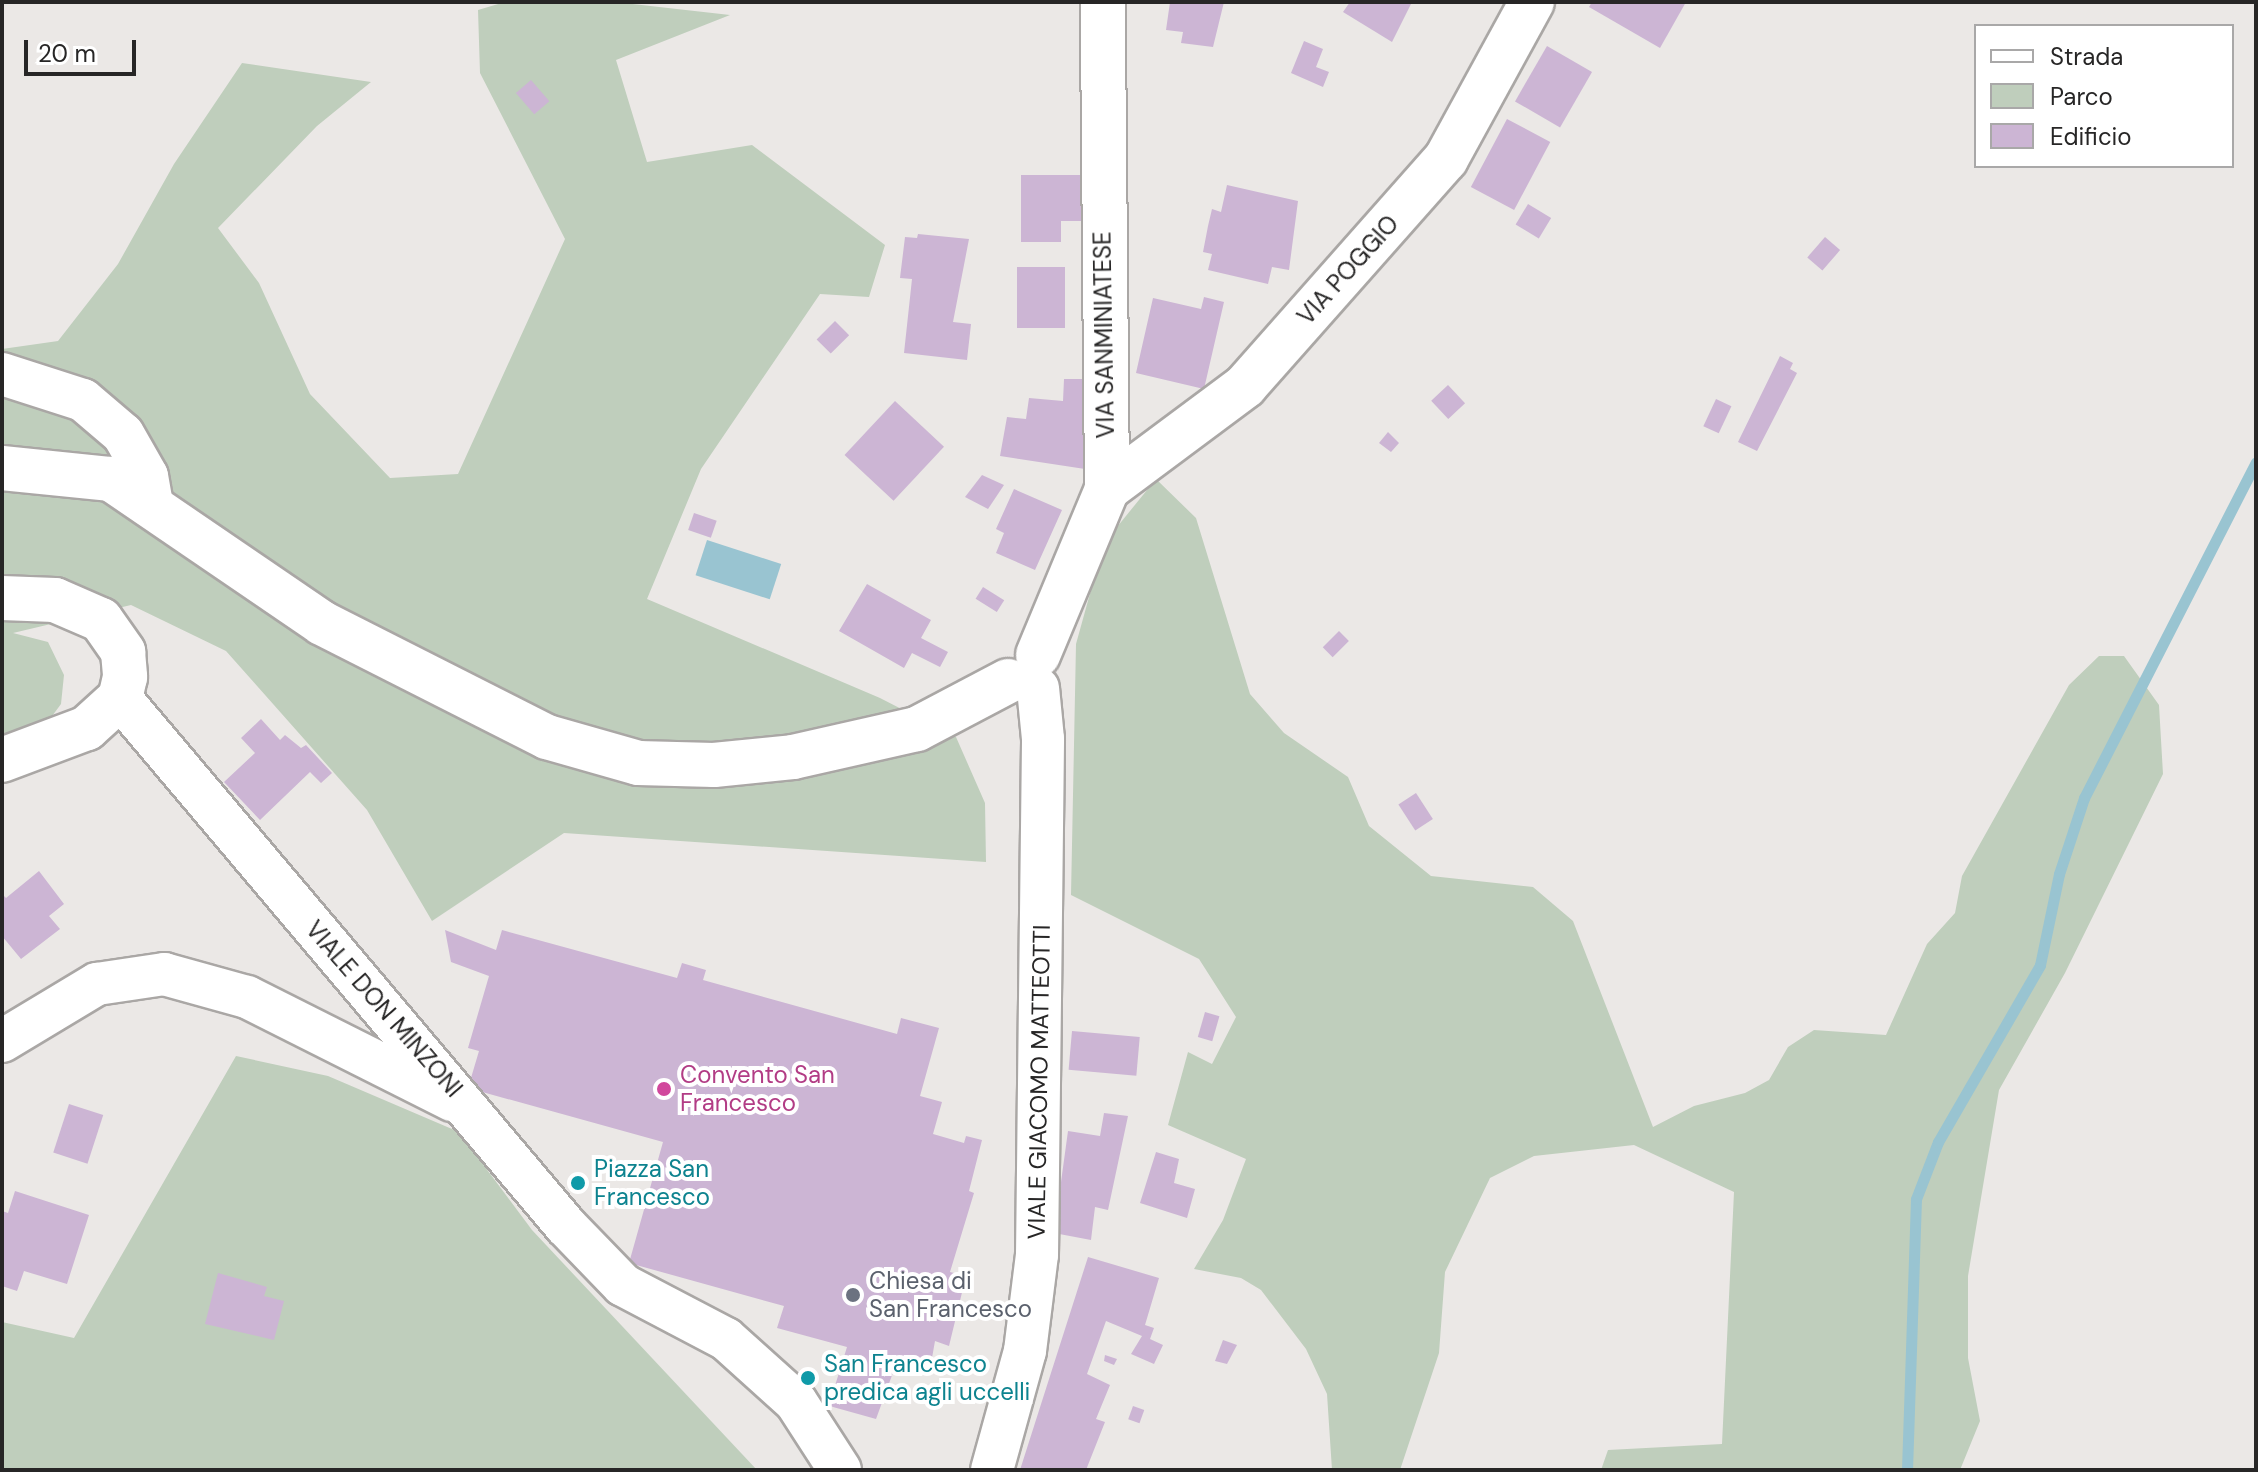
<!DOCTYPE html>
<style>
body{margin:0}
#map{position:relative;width:2258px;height:1472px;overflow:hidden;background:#ebe8e6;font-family:"DM Sans",sans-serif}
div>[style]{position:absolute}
.green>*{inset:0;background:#bfcebc}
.water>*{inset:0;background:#99c4d1;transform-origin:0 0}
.stream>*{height:11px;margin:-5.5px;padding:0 5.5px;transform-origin:5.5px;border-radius:5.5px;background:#99c4d1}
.building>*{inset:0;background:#ccb5d4;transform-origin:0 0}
.roads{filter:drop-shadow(2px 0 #aaa7a5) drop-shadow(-2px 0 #aaa7a5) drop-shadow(0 2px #aaa7a5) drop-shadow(0 -2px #aaa7a5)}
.minor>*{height:42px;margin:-21px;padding:0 21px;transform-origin:21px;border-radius:21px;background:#fff}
.major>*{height:44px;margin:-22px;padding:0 22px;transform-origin:22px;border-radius:22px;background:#fff}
.dots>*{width:22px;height:22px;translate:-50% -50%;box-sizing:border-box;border:4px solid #fff;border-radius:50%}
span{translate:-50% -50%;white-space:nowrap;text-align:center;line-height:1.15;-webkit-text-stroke:8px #fff;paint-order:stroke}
.street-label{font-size:24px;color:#272626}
.hotel-label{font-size:24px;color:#b23c85}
.left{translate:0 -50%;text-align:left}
.culture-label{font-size:24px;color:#0d838f}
.worship-label{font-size:24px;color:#5b616d}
.frame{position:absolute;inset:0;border:4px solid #272626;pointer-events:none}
.legend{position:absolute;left:1974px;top:24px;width:260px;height:144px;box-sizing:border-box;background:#fff;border:2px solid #a9a8a8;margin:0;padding:10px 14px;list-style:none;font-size:24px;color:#272626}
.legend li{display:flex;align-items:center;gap:16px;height:40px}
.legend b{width:40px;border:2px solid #a9a8a8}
.scale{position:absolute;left:24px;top:40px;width:112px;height:36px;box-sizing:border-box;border:4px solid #272626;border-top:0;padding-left:10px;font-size:24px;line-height:28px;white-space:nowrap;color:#272626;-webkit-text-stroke:6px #fff;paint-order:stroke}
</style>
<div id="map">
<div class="green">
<i style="clip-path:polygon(505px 2px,615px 2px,730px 15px,616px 60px,647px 162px,752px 145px,885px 245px,869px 297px,820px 294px,701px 469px,647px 599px,880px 698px,956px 737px,985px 803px,986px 862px,564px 833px,432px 921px,367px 810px,226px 651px,131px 605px,13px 633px,48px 642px,64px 675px,61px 704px,44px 727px,2px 741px,2px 349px,58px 341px,118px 264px,174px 164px,242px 63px,371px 82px,317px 126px,218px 228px,259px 283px,310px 394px,390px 478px,458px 474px,565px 239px,480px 73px,478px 10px)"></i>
<i style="clip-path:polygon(1156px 479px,1196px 518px,1250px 694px,1284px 733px,1348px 777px,1369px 826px,1431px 876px,1533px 887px,1573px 921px,1653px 1127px,1694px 1106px,1745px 1093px,1769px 1080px,1788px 1047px,1814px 1030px,1886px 1035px,1927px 944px,1955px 913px,1962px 876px,2069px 685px,2099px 656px,2124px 656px,2159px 705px,2163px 774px,2065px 973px,1999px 1090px,1968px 1276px,1968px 1358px,1980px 1421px,1960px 1470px,1601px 1470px,1608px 1450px,1722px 1444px,1734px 1192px,1634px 1145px,1534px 1156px,1490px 1178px,1445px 1272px,1439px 1353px,1400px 1470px,1332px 1470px,1327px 1394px,1306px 1349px,1261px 1290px,1241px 1278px,1194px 1269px,1223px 1220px,1246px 1159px,1168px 1125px,1188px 1052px,1212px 1064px,1236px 1017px,1199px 959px,1071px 895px,1076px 644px,1104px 543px)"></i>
<i style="clip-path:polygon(236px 1056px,328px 1076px,459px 1132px,532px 1230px,757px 1470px,2px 1470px,2px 1322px,74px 1338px)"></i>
</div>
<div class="water">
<i style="left:707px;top:540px;width:78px;height:37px;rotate:18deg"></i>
</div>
<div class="stream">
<i style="left:1907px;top:1470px;width:271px;rotate:-88.1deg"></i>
<i style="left:1916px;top:1199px;width:61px;rotate:-68.9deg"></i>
<i style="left:1938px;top:1142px;width:204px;rotate:-60deg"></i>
<i style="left:2040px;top:965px;width:93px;rotate:-78.2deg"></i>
<i style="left:2059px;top:874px;width:80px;rotate:-71.8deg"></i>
<i style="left:2084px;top:798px;width:377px;rotate:-62.9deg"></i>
</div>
<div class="building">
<i style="clip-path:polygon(1170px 2px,1224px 2px,1213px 47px,1181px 43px,1183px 32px,1166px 30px)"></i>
<i style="clip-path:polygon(1350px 2px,1412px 2px,1392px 42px,1343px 12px)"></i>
<i style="clip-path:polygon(1592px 2px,1686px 2px,1660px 48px,1589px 7px)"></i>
<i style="clip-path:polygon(1304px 41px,1323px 49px,1316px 67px,1329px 72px,1323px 87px,1291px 73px)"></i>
<i style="left:1547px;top:46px;width:52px;height:64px;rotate:30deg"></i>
<i style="left:531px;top:80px;width:28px;height:20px;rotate:49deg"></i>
<i style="left:1507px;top:119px;width:49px;height:77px;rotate:28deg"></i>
<i style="clip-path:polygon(1021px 175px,1081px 175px,1081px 221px,1061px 221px,1061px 242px,1021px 242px)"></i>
<i style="clip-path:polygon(1227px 185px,1298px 201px,1289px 270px,1272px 267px,1268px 284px,1208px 270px,1212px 254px,1203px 252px,1208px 226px,1212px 209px,1221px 212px)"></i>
<i style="left:1528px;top:204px;width:27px;height:24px;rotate:31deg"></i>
<i style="clip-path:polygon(918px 234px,969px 239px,953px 322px,971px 324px,967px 360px,904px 353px,912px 279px,900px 278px,905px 237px,917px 238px)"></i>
<i style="left:1825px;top:237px;width:20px;height:27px;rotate:41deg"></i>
<i style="left:1017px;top:267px;width:48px;height:61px"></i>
<i style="clip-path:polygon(1204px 297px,1224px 302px,1204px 389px,1136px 373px,1153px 298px,1201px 309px)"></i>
<i style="left:835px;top:321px;width:20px;height:26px;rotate:45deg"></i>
<i style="clip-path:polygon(1780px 356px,1793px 363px,1790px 369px,1797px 373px,1757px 451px,1738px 442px)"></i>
<i style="clip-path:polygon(1064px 379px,1091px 379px,1085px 469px,1000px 456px,1007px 417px,1026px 419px,1029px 398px,1063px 401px)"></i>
<i style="left:1448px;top:385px;width:25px;height:23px;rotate:47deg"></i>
<i style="left:1716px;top:399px;width:17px;height:30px;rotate:25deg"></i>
<i style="left:895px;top:401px;width:67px;height:74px;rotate:43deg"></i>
<i style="clip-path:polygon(1388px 432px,1399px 443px,1391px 452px,1379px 443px)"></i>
<i style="clip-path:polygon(982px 475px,1004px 485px,988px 509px,965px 497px)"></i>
<i style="clip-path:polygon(1014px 489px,1062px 510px,1035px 570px,996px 553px,1004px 533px,996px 529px)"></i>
<i style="left:694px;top:513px;width:24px;height:18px;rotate:19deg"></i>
<i style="clip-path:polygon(867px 584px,931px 620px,921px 638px,948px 652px,940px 667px,912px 653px,904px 668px,839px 631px)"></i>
<i style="left:983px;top:587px;width:25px;height:14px;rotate:32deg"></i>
<i style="left:1339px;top:631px;width:14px;height:23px;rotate:45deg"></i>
<i style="clip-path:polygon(261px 719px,280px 740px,285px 735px,301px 748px,306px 745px,332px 773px,321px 783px,310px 772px,260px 820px,224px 782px,255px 753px,241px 738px)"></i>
<i style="left:1416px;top:793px;width:31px;height:21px;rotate:57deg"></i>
<i style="clip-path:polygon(39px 871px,64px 904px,49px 916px,60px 929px,21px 959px,2px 936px,2px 894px,6px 898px)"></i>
<i style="clip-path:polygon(445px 930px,496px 950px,502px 930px,677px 978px,682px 963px,706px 970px,703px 980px,897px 1034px,901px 1018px,939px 1028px,920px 1096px,942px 1102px,933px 1134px,964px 1143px,966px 1136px,982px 1140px,969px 1191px,974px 1193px,950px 1272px,966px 1276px,949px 1346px,935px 1341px,929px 1375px,917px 1372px,919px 1364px,898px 1359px,876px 1419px,833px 1407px,829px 1405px,847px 1347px,777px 1328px,784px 1306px,629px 1263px,663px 1142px,468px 1088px,479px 1051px,468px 1048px,489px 976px,451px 962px)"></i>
<i style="left:1205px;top:1012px;width:15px;height:26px;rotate:16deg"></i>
<i style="left:1072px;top:1031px;width:68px;height:39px;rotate:5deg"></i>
<i style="left:69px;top:1104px;width:36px;height:51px;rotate:18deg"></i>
<i style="clip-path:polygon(1104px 1113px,1128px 1116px,1108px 1210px,1095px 1207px,1091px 1240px,1054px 1233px,1068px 1131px,1100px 1136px)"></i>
<i style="clip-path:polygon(1156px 1152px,1179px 1159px,1174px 1183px,1195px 1189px,1187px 1218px,1140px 1203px)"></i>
<i style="clip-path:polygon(15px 1191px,89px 1215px,67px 1284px,24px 1271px,17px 1291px,2px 1286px,2px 1211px,8px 1213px)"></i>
<i style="clip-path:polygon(1088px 1257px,1159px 1278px,1145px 1325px,1154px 1328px,1150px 1339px,1163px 1345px,1154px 1364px,1131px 1354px,1142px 1336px,1106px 1321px,1087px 1374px,1110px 1385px,1096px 1419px,1105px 1422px,1086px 1470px,1020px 1470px)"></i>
<i style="clip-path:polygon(218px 1273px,267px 1287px,264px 1296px,284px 1301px,274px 1340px,205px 1324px)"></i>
<i style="clip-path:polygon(1223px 1340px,1237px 1345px,1227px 1364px,1215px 1361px)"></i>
<i style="clip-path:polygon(1105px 1355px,1117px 1359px,1114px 1365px,1104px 1361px)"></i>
<i style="left:1133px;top:1406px;width:12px;height:14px;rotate:20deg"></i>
</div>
<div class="roads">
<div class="minor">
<i style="left:2px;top:374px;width:85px;rotate:17.8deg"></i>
<i style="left:83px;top:400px;width:52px;rotate:40.4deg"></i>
<i style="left:123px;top:434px;width:48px;rotate:60.3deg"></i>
<i style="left:147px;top:476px;width:28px;rotate:80deg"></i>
<i style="left:120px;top:698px;width:690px;rotate:49.82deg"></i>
<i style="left:565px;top:1225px;width:83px;rotate:46deg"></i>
<i style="left:623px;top:1285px;width:116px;rotate:27.7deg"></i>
<i style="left:726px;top:1339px;width:94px;rotate:42deg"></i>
<i style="left:796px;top:1402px;width:81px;rotate:57.1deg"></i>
<i style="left:2px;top:1041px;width:111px;rotate:-31deg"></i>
<i style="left:97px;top:984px;width:68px;rotate:-8.5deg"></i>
<i style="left:164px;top:974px;width:86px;rotate:15.5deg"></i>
<i style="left:247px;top:997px;width:229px;rotate:26.7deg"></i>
<i style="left:992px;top:1470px;width:123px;rotate:-74.5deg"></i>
<i style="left:1025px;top:1351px;width:97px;rotate:-82.9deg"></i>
<i style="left:1037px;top:1255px;width:516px;rotate:-89.33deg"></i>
<i style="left:1043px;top:739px;width:51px;rotate:-95.6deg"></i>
</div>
<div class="major">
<i style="left:2px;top:468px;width:110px;rotate:5.8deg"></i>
<i style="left:111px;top:479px;width:255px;rotate:34.3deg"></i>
<i style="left:322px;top:623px;width:252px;rotate:26.9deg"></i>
<i style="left:547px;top:737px;width:95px;rotate:15.9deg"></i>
<i style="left:638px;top:763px;width:76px;rotate:1.5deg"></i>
<i style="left:714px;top:765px;width:79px;rotate:-5.8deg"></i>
<i style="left:793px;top:757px;width:127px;rotate:-12.7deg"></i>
<i style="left:917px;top:729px;width:103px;rotate:-27.8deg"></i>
<i style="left:1107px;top:489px;width:172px;rotate:-36.7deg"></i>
<i style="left:1245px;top:386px;width:303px;rotate:-48.5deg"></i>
<i style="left:1446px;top:159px;width:179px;rotate:-61.3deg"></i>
<i style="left:2px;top:598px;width:53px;rotate:2.2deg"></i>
<i style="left:55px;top:600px;width:50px;rotate:23.5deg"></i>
<i style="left:101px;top:620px;width:39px;rotate:55deg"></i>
<i style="left:123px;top:652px;width:25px;rotate:85deg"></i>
<i style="left:125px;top:677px;width:22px;rotate:103deg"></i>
<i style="left:120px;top:698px;width:45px;rotate:137.7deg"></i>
<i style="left:87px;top:728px;width:91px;rotate:159.4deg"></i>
<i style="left:1038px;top:655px;width:180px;rotate:-67.4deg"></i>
<i style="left:1107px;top:489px;width:487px;rotate:-90.5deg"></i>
</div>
</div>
<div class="dots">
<i style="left:664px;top:1089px;background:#d1479c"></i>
<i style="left:578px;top:1183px;background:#0f9aa8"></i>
<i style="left:853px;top:1295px;background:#6b7280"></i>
<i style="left:808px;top:1378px;background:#0f9aa8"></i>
</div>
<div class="street-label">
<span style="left:1348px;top:270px;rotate:-48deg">VIA POGGIO</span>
<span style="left:1104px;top:335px;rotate:-91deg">VIA SANMINIATESE</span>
<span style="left:384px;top:1009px;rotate:49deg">VIALE DON MINZONI</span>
<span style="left:1039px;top:1082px;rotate:-89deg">VIALE GIACOMO MATTEOTTI</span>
</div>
<div class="hotel-label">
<span class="left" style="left:680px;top:1089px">Convento San<br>Francesco</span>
</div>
<div class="culture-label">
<span class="left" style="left:594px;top:1183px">Piazza San<br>Francesco</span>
<span class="left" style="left:824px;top:1378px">San Francesco<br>predica agli uccelli</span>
</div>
<div class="worship-label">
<span class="left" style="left:869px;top:1295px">Chiesa di<br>San Francesco</span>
</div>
<div class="frame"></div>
<ul class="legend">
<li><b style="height:10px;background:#fff"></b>Strada</li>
<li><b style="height:22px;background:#bfcebc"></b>Parco</li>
<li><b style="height:22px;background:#ccb5d4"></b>Edificio</li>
</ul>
<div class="scale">20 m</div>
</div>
